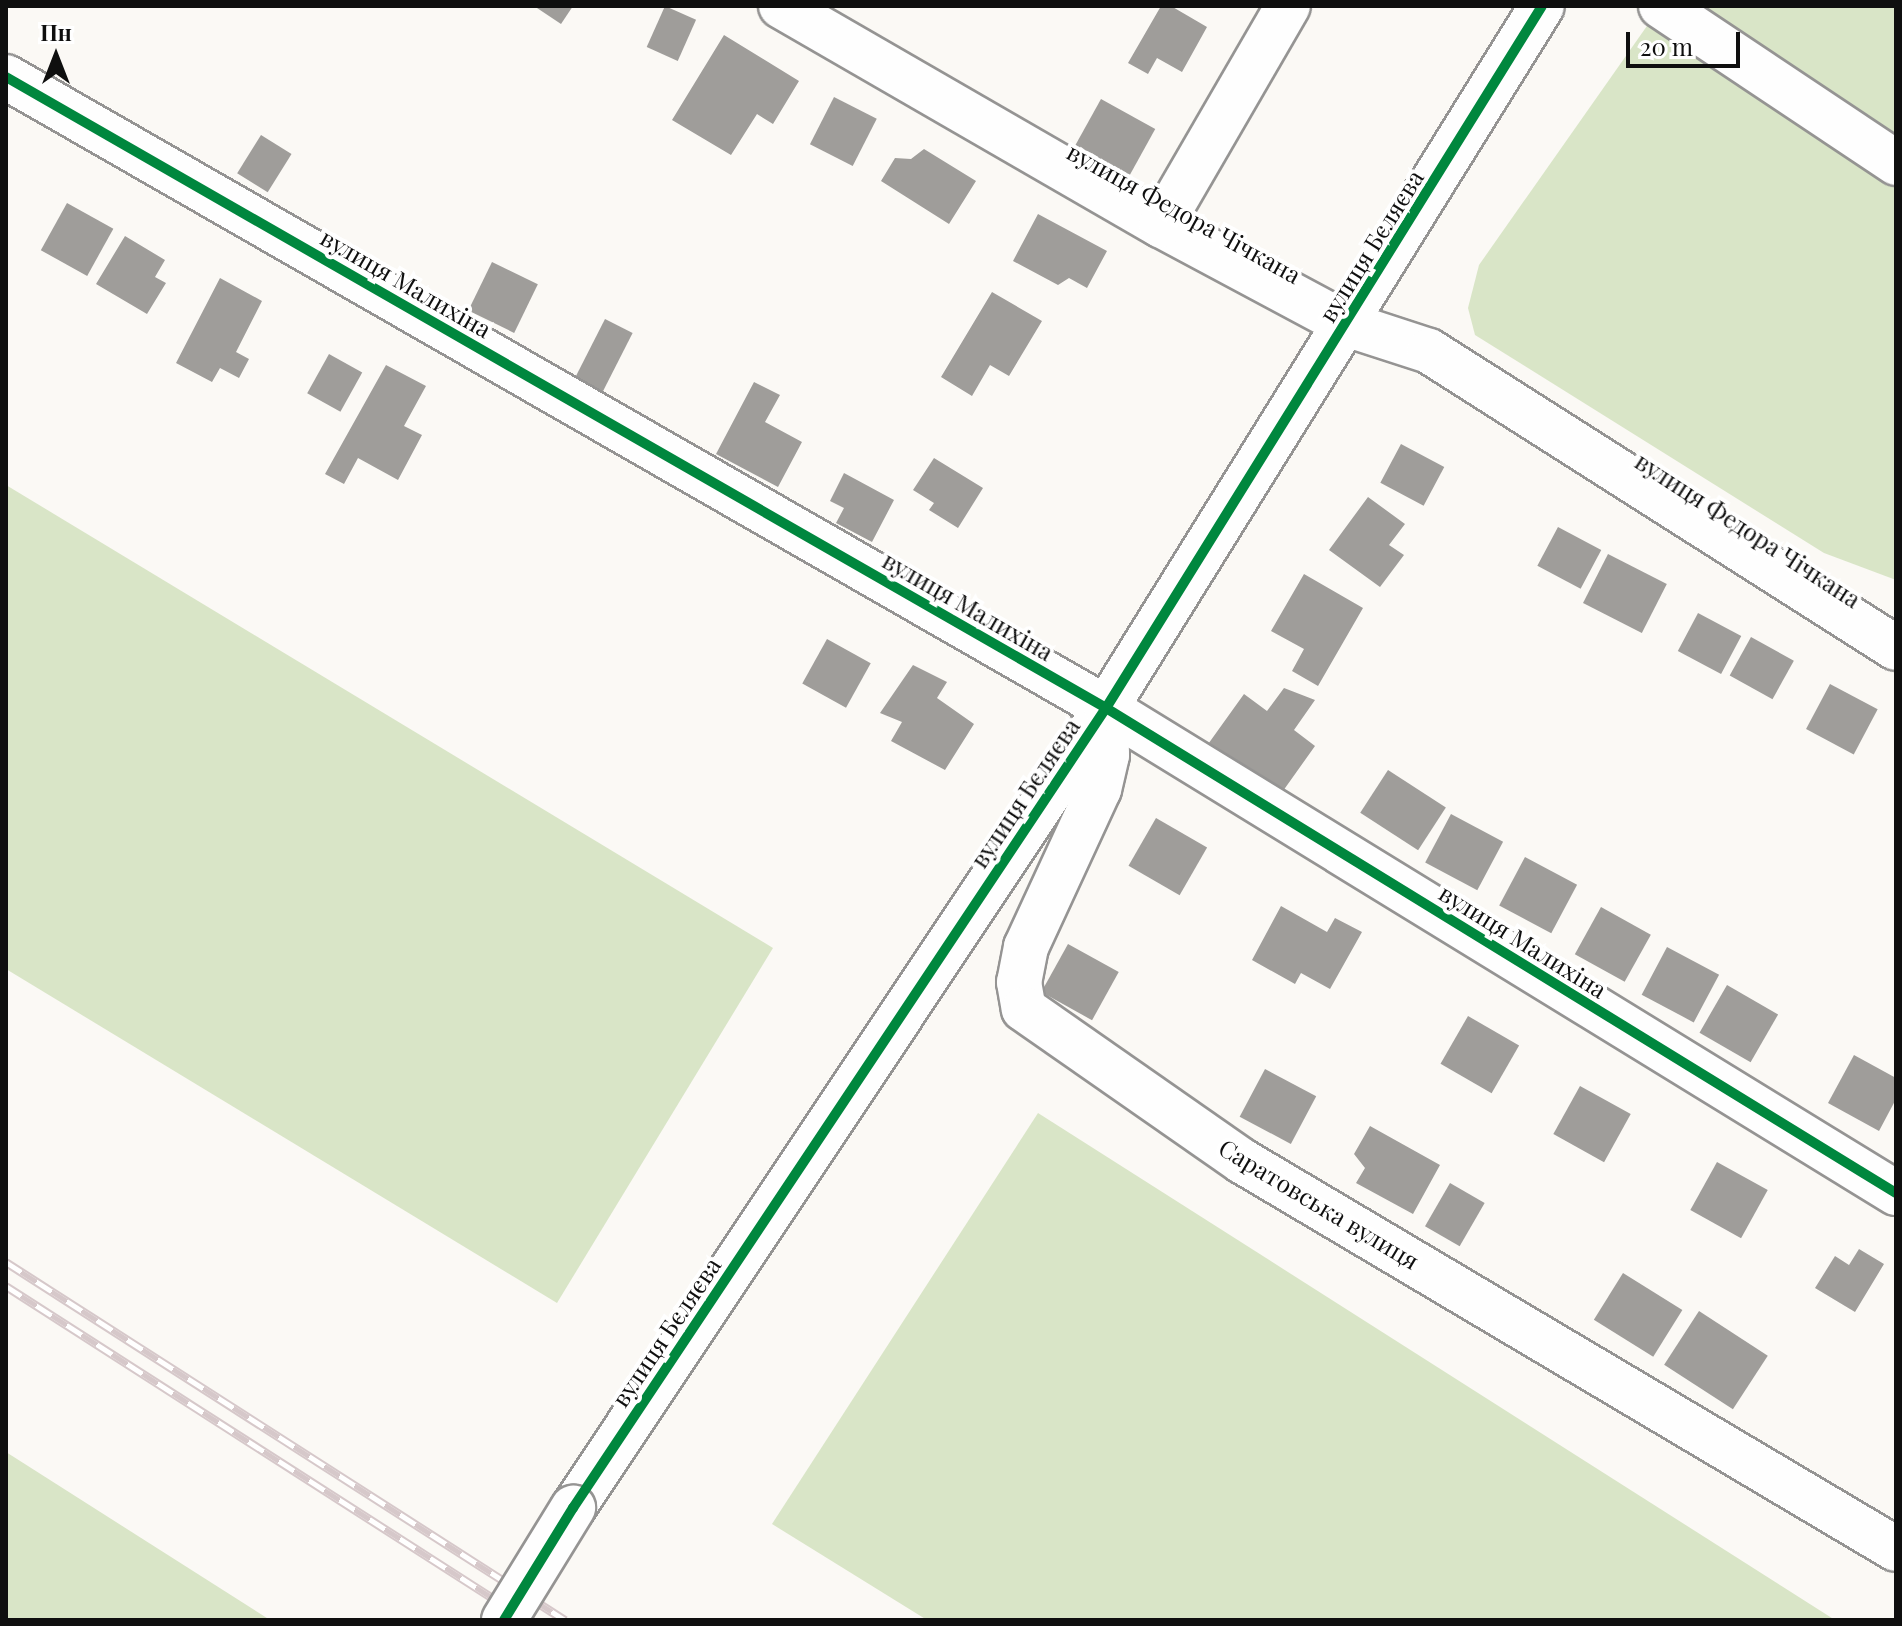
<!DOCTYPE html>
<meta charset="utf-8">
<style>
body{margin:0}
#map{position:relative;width:1902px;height:1626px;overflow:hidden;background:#fbf9f5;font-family:"Playfair Display",serif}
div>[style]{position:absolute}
.forest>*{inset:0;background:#d9e5c7}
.building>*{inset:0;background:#9f9d9a;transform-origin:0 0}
.roads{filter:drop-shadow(2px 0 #959493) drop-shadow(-2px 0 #959493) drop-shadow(0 2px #959493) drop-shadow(0 -2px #959493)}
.minor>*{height:44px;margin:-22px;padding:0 22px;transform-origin:22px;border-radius:22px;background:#fefefe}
.rail>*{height:9px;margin-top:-4.5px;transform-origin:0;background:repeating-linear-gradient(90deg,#fff 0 18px,#d6c8ca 0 36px);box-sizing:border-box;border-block:2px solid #d6c8ca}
.bridges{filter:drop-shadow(2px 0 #959493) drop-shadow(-2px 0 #959493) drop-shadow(0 2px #959493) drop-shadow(0 -2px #959493)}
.minor-bridge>*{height:44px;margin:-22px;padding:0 22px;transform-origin:22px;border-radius:22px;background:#fefefe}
.cycleway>*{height:10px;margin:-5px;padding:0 5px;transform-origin:5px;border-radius:5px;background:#00873e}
span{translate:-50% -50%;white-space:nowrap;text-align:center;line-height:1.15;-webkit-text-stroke:8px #fff;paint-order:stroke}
.street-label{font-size:24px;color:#0f0f0f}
.frame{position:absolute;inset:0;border:8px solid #0f0f0f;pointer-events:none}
.north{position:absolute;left:16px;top:16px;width:80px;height:80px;-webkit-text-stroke:6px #fff;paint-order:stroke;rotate:0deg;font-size:22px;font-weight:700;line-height:32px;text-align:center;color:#0f0f0f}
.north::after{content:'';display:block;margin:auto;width:28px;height:36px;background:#0f0f0f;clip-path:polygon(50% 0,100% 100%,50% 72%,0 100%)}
.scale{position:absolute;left:1626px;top:32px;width:114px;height:36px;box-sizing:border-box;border:4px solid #0f0f0f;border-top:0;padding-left:10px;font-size:24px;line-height:28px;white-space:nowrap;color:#0f0f0f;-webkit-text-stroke:6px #fff;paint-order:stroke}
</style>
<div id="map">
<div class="forest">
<i style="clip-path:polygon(1661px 6px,1896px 6px,1896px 580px,1824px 553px,1475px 335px,1468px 308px,1479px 265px)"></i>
<i style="clip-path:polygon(6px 485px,773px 948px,557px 1303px,6px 969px)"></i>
<i style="clip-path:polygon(1038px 1113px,1835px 1620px,927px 1620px,772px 1524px)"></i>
<i style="clip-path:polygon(6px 1452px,270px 1620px,6px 1620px)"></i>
</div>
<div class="building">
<i style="clip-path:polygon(534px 6px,573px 6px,561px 24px)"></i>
<i style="left:665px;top:6px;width:34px;height:45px;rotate:24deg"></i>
<i style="clip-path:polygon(1161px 6px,1171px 6px,1207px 27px,1182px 72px,1157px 58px,1148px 74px,1128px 63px)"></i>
<i style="clip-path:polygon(724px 35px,799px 81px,773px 124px,757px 114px,731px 155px,672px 120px)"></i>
<i style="left:834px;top:97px;width:48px;height:53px;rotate:27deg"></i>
<i style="left:1101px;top:99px;width:62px;height:55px;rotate:29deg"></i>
<i style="left:261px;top:135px;width:36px;height:45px;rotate:32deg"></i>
<i style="clip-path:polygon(924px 149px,976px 181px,949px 224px,881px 181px,895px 158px,911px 159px)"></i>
<i style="left:67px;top:203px;width:53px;height:54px;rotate:29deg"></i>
<i style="clip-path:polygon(1038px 214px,1107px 251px,1087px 288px,1069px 278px,1058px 285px,1013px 261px)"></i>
<i style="clip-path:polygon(125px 236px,165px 260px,155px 277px,166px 283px,147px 314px,96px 284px)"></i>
<i style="left:492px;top:262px;width:51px;height:54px;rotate:26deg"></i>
<i style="clip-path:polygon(220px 278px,262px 301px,236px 352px,249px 359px,239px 378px,220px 368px,212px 382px,176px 363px)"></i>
<i style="clip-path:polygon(992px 292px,1042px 321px,1009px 376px,990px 365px,972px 396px,941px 377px)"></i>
<i style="left:605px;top:319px;width:31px;height:67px;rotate:27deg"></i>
<i style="left:329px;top:354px;width:38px;height:45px;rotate:29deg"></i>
<i style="clip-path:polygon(386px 365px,426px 386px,404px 426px,422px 435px,398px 480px,358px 458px,344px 484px,325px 474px)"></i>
<i style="clip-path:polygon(754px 382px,780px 395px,765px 422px,802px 442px,778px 487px,716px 454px)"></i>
<i style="left:1401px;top:444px;width:49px;height:44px;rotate:28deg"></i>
<i style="clip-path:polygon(934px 458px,983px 488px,958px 528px,929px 510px,934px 503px,913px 490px)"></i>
<i style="clip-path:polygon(844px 473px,894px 500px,872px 542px,836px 523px,844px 508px,830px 501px)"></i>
<i style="clip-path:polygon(1368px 497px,1405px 524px,1389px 545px,1404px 555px,1380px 587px,1329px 550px)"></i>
<i style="left:1558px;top:527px;width:49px;height:44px;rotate:28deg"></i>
<i style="left:1608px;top:554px;width:66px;height:55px;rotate:27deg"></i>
<i style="clip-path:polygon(1304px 574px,1363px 608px,1318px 686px,1292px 671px,1304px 649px,1271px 631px)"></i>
<i style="left:1698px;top:613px;width:49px;height:43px;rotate:28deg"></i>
<i style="left:1751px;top:637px;width:49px;height:44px;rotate:29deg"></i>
<i style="left:827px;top:639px;width:50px;height:51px;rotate:29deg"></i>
<i style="clip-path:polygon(913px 665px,947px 682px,937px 698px,974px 724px,945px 770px,891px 741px,902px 722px,880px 713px)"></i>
<i style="left:1830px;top:684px;width:54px;height:51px;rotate:28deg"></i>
<i style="clip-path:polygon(1284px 688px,1315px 700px,1294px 730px,1315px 746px,1278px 798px,1206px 747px,1244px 694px,1267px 711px)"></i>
<i style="left:1388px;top:770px;width:69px;height:51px;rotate:33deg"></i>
<i style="left:1451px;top:814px;width:59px;height:55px;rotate:28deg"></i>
<i style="left:1156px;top:818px;width:59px;height:55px;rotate:30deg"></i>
<i style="left:1525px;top:857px;width:59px;height:55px;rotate:28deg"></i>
<i style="clip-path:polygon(1281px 906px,1327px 932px,1335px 918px,1362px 932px,1330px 989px,1301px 973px,1295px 984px,1252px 960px)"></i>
<i style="left:1601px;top:907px;width:57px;height:54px;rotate:29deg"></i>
<i style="left:1068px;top:944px;width:58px;height:55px;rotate:29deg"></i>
<i style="left:1667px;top:947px;width:59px;height:54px;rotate:28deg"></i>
<i style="left:1727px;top:985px;width:59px;height:55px;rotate:30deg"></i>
<i style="left:1468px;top:1016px;width:59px;height:55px;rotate:30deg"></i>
<i style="clip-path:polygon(1854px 1055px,1896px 1078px,1896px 1099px,1879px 1131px,1828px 1103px)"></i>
<i style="left:1265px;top:1069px;width:58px;height:54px;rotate:28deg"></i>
<i style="left:1580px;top:1086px;width:58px;height:55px;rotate:29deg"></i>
<i style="clip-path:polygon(1370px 1126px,1440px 1165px,1413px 1214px,1356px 1183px,1365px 1168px,1354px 1154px)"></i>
<i style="left:1717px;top:1162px;width:58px;height:55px;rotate:29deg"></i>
<i style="left:1450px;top:1183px;width:40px;height:50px;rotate:30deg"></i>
<i style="clip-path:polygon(1859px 1249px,1884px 1264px,1855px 1312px,1815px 1288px,1835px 1256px,1849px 1265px)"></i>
<i style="left:1623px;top:1273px;width:70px;height:55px;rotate:32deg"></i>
<i style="left:1699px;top:1311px;width:82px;height:64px;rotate:33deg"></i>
</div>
<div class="roads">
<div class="minor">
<i style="left:781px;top:6px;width:439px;rotate:30deg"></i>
<i style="left:1161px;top:225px;width:210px;rotate:28.2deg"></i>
<i style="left:1346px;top:324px;width:87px;rotate:18deg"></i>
<i style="left:1429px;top:351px;width:553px;rotate:32.46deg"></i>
<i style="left:1661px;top:6px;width:283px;rotate:33.7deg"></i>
<i style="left:6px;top:77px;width:1268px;rotate:29.84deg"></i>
<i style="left:1106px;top:708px;width:927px;rotate:31.55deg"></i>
<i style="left:1161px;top:225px;width:253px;rotate:-59.9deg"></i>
<i style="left:1106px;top:708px;width:47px;rotate:88.8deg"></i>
<i style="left:1107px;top:755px;width:35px;rotate:103deg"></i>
<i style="left:1099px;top:789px;width:174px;rotate:114.8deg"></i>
<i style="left:1026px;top:947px;width:36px;rotate:101deg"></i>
<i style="left:1019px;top:982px;width:27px;rotate:80deg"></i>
<i style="left:1024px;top:1009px;width:266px;rotate:34.9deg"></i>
<i style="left:1242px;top:1161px;width:760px;rotate:30.68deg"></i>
<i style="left:573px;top:1508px;width:961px;rotate:-56.33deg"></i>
<i style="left:1106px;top:708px;width:826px;rotate:-58.16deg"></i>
</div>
</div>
<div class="rail">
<i style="left:6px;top:1262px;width:664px;rotate:32.64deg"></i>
<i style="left:6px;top:1286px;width:619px;rotate:32.66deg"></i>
</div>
<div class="bridges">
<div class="minor-bridge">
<i style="left:504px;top:1620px;width:132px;rotate:-58.4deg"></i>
</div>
</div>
<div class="cycleway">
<i style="left:6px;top:77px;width:1268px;rotate:29.84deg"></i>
<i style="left:1106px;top:708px;width:927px;rotate:31.55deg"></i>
<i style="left:504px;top:1620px;width:132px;rotate:-58.4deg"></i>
<i style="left:573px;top:1508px;width:961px;rotate:-56.33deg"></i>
<i style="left:1106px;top:708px;width:826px;rotate:-58.16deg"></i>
</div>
<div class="street-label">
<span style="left:1184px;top:213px;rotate:29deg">вулиця Федора Чічкана</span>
<span style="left:1371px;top:246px;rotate:-58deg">вулиця Бєляєва</span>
<span style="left:406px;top:283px;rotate:30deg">вулиця Малихіна</span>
<span style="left:1748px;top:530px;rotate:33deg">вулиця Федора Чічкана</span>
<span style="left:968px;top:606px;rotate:30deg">вулиця Малихіна</span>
<span style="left:1025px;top:793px;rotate:-56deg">вулиця Бєляєва</span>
<span style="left:1523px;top:941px;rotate:32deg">вулиця Малихіна</span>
<span style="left:1319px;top:1204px;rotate:31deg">Саратовська вулиця</span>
<span style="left:666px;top:1332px;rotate:-56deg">вулиця Бєляєва</span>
</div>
<div class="frame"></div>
<div class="north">Пн</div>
<div class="scale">20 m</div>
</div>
